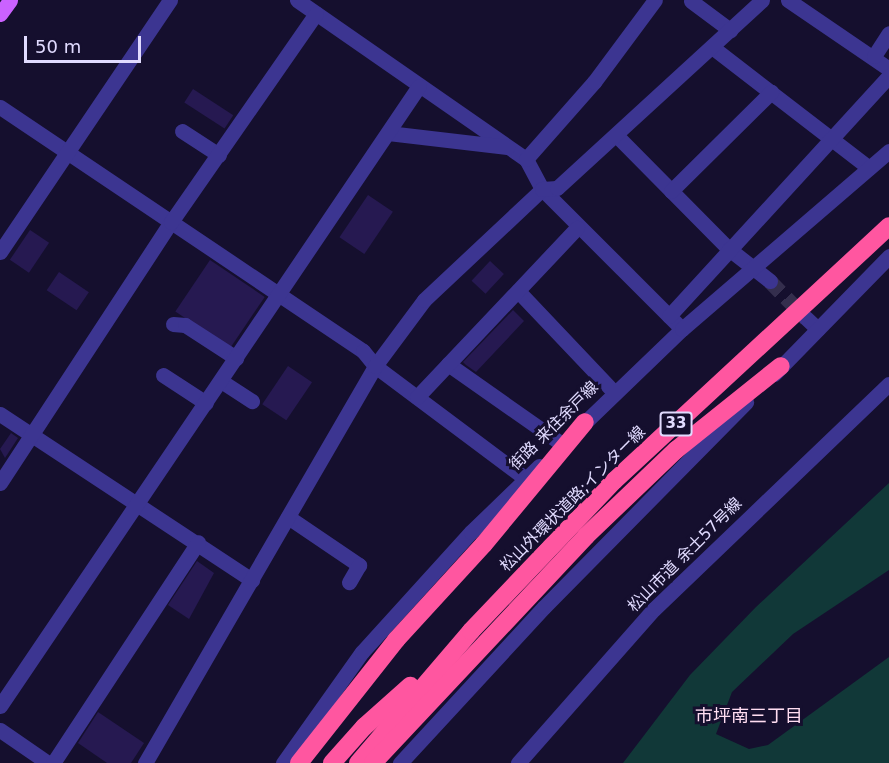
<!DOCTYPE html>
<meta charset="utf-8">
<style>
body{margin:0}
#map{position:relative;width:889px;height:763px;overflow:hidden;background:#150f2e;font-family:"DejaVu Sans","Noto Sans JP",sans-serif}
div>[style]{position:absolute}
.green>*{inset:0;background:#113838}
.building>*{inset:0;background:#261951;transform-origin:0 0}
.minor-tunnel>*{height:15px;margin-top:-7.5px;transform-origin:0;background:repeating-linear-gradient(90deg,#342e4d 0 15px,transparent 0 23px)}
.minor>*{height:15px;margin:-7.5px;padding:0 7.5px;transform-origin:7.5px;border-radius:7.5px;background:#3c3591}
.major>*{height:15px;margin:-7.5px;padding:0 7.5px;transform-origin:7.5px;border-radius:7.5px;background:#cb62ff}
.highway>*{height:18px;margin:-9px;padding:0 9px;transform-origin:9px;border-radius:9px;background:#ff56a0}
span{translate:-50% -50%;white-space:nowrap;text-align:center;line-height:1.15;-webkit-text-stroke:6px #150f2e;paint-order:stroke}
.shield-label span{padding:2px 4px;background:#150f2e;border:2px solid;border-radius:4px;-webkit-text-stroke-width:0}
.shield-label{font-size:15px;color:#e1dbff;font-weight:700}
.street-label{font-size:16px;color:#e1dbff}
.neighbourhood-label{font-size:18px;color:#ffddf1}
.scale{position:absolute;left:24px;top:36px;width:117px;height:27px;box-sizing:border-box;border:3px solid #e1dbff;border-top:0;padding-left:8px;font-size:18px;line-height:21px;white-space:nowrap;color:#e1dbff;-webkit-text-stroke:4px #150f2e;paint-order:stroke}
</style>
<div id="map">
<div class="green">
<i style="clip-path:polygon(889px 483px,889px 570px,793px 634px,732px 692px,716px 734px,749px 749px,768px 745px,889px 657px,889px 763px,623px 763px,690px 675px,756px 607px)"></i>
</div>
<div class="building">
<i style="left:193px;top:89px;width:48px;height:16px;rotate:33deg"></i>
<i style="left:368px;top:195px;width:30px;height:51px;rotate:34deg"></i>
<i style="left:30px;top:230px;width:23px;height:36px;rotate:34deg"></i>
<i style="left:210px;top:260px;width:66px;height:62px;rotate:34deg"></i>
<i style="left:490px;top:261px;width:19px;height:27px;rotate:43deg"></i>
<i style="left:59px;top:272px;width:36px;height:22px;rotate:34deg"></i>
<i style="clip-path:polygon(513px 310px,524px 321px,476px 372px,466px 365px,463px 362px)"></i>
<i style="left:288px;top:366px;width:29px;height:46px;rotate:34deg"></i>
<i style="clip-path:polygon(11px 433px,18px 438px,5px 458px,0 449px)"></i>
<i style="clip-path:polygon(197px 561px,214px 573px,189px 619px,168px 605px)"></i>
<i style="clip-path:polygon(98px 712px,144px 743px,131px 763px,107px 763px,78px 743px)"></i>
</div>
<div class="minor-tunnel">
<i style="left:770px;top:281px;width:52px;rotate:45.8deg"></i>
</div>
<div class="minor">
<i style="left:297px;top:0;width:279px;rotate:34.8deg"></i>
<i style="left:526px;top:159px;width:34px;rotate:62deg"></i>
<i style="left:542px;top:189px;width:198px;rotate:45deg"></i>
<i style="left:788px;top:0;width:122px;rotate:34.3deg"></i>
<i style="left:691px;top:1px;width:49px;rotate:36.6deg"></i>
<i style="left:712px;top:47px;width:198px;rotate:37.6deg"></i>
<i style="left:874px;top:56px;width:27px;rotate:-57deg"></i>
<i style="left:0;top:107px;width:437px;rotate:33.9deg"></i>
<i style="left:363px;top:351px;width:19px;rotate:51deg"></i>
<i style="left:375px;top:366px;width:189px;rotate:36.8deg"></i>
<i style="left:182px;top:131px;width:44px;rotate:33deg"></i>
<i style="left:388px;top:133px;width:120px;rotate:6.7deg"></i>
<i style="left:616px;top:135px;width:161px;rotate:45.3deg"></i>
<i style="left:729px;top:249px;width:52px;rotate:38deg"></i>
<i style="left:526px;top:159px;width:103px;rotate:-48.6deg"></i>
<i style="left:594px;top:82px;width:102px;rotate:-53.4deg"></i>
<i style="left:671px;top:191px;width:141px;rotate:-44.7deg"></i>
<i style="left:0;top:252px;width:304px;rotate:-56deg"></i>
<i style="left:518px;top:291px;width:139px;rotate:46.5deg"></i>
<i style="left:669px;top:316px;width:326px;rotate:-47.5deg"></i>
<i style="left:806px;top:318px;width:16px;rotate:43deg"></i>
<i style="left:173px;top:324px;width:12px;rotate:5deg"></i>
<i style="left:185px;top:325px;width:61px;rotate:32.9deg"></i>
<i style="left:448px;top:364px;width:139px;rotate:35.1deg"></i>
<i style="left:774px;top:374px;width:165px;rotate:-45.7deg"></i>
<i style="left:163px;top:375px;width:51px;rotate:33.1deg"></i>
<i style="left:221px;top:381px;width:37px;rotate:33deg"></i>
<i style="left:417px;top:397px;width:233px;rotate:-46.6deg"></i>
<i style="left:0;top:414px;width:302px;rotate:33.4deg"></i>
<i style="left:578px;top:429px;width:144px;rotate:-43.9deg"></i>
<i style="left:682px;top:329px;width:273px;rotate:-40.7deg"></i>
<i style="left:0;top:483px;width:312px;rotate:-56.8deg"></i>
<i style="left:171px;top:222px;width:254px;rotate:-55.2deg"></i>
<i style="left:288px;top:517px;width:86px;rotate:34.1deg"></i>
<i style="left:359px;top:565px;width:20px;rotate:120deg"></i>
<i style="left:0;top:706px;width:748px;rotate:-55.95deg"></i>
<i style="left:0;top:730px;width:58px;rotate:34.5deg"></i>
<i style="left:53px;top:763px;width:264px;rotate:-56.7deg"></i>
<i style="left:145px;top:763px;width:459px;rotate:-59.9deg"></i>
<i style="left:375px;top:366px;width:82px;rotate:-53.4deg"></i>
<i style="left:424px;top:300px;width:162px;rotate:-43.2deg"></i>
<i style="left:542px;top:189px;width:15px;rotate:-4deg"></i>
<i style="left:557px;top:188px;width:278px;rotate:-42.5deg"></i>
<i style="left:283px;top:763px;width:136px;rotate:-54.6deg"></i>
<i style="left:362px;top:652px;width:162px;rotate:-47.8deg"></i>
<i style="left:471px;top:532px;width:95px;rotate:-44.1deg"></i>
<i style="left:400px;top:763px;width:212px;rotate:-47.3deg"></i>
<i style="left:544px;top:607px;width:288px;rotate:-45.4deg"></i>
<i style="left:518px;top:763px;width:205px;rotate:-48.6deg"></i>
<i style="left:654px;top:609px;width:325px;rotate:-43.8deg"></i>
</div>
<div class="major">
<i style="left:0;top:14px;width:17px;rotate:-54deg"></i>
</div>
<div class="highway">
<i style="left:299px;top:763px;width:157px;rotate:-51.7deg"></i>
<i style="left:396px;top:640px;width:130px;rotate:-47.5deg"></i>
<i style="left:484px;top:544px;width:158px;rotate:-50.4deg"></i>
<i style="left:332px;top:763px;width:48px;rotate:-48.4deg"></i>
<i style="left:364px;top:727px;width:62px;rotate:-41.7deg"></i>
<i style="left:358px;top:763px;width:174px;rotate:-49.4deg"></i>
<i style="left:471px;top:631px;width:207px;rotate:-46.4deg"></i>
<i style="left:614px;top:481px;width:375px;rotate:-42.8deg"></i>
<i style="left:373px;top:763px;width:311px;rotate:-46.8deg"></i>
<i style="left:586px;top:536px;width:124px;rotate:-43.7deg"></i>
<i style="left:676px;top:450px;width:134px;rotate:-38.7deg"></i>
</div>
<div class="shield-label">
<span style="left:676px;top:424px">33</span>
</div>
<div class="street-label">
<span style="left:554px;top:426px;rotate:-45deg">街路 来住余戸線</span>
<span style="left:573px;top:499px;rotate:-45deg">松山外環状道路;インター線</span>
<span style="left:685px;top:555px;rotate:-45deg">松山市道 余土57号線</span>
</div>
<div class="neighbourhood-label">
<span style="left:749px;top:716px">市坪南三丁目</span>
</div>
<div class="scale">50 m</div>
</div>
